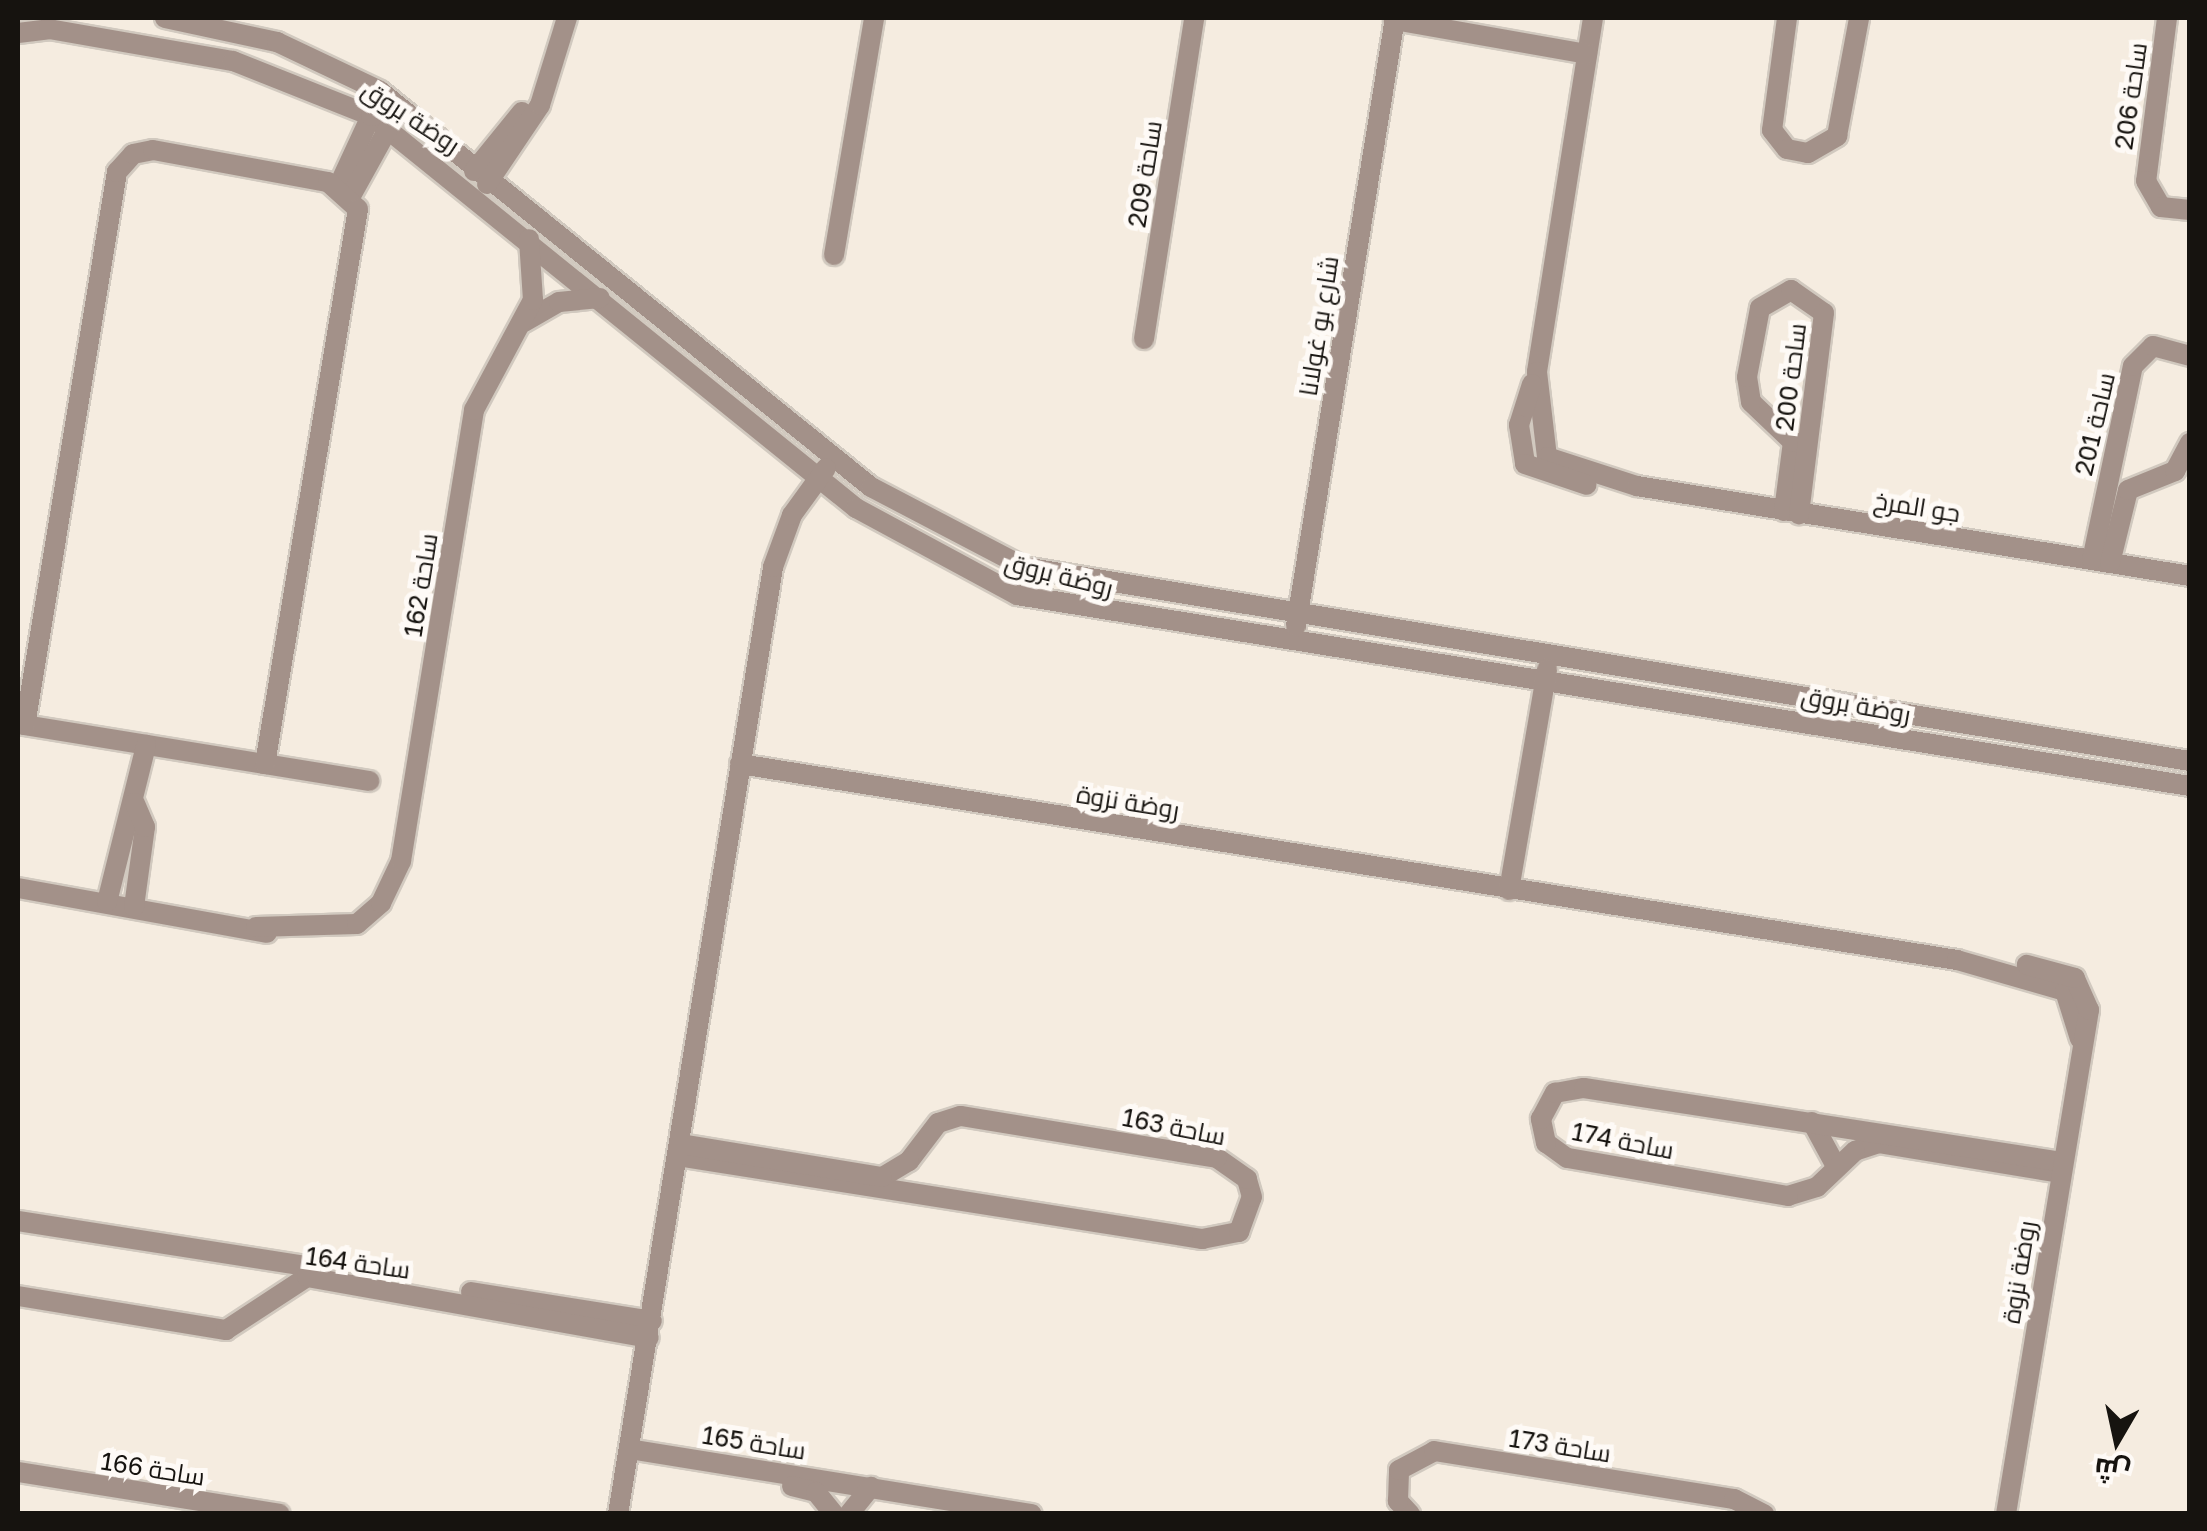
<!DOCTYPE html>
<meta charset="utf-8">
<style>
body{margin:0}
#map{position:relative;width:2207px;height:1531px;overflow:hidden;background:#f5ece0;font-family:"Golos Text",Cairo,sans-serif}
div>[style]{position:absolute}
.roads{filter:drop-shadow(2px 0 #d1c9bf) drop-shadow(-2px 0 #d1c9bf) drop-shadow(0 2px #d1c9bf) drop-shadow(0 -2px #d1c9bf)}
.street>*{height:20px;margin:-10px;padding:0 10px;transform-origin:10px;border-radius:10px;background:#a39189}
span{translate:-50% -50%;white-space:nowrap;text-align:center;line-height:1.15;-webkit-text-stroke:10px #fefaf6;paint-order:stroke}
.street-label{font-size:25px;color:#16130f}
.frame{position:absolute;inset:0;border:20px solid #16130f;pointer-events:none}
.north{position:absolute;left:2067px;top:1391px;width:100px;height:100px;-webkit-text-stroke:8px #fefaf6;paint-order:stroke;rotate:189deg;font-size:28px;font-weight:700;line-height:40px;text-align:center;color:#16130f}
.north::after{content:'';display:block;margin:auto;width:35px;height:45px;background:#16130f;clip-path:polygon(50% 0,100% 100%,50% 72%,0 100%)}
</style>
<div id="map">
<div class="roads">
<div class="street">
<i style="left:165px;top:18px;width:115px;rotate:12.1deg"></i>
<i style="left:277px;top:42px;width:114px;rotate:25.4deg"></i>
<i style="left:380px;top:91px;width:631px;rotate:38.89deg"></i>
<i style="left:871px;top:487px;width:173px;rotate:27.6deg"></i>
<i style="left:1024px;top:567px;width:1182px;rotate:9.45deg"></i>
<i style="left:1593px;top:18px;width:358px;rotate:99deg"></i>
<i style="left:1537px;top:372px;width:86px;rotate:83.3deg"></i>
<i style="left:1547px;top:457px;width:95px;rotate:17.9deg"></i>
<i style="left:1637px;top:486px;width:560px;rotate:9.24deg"></i>
<i style="left:1787px;top:18px;width:113px;rotate:97.6deg"></i>
<i style="left:1772px;top:130px;width:24px;rotate:52deg"></i>
<i style="left:1787px;top:149px;width:21px;rotate:11deg"></i>
<i style="left:1808px;top:153px;width:34px;rotate:-30deg"></i>
<i style="left:1837px;top:136px;width:120px;rotate:-79.4deg"></i>
<i style="left:2167px;top:18px;width:164px;rotate:97.3deg"></i>
<i style="left:2146px;top:181px;width:30px;rotate:60deg"></i>
<i style="left:2161px;top:207px;width:29px;rotate:6deg"></i>
<i style="left:1394px;top:20px;width:196px;rotate:10deg"></i>
<i style="left:18px;top:33px;width:31px;rotate:-7deg"></i>
<i style="left:49px;top:29px;width:187px;rotate:9.9deg"></i>
<i style="left:233px;top:61px;width:149px;rotate:21.7deg"></i>
<i style="left:371px;top:116px;width:624px;rotate:38.95deg"></i>
<i style="left:856px;top:508px;width:183px;rotate:28.4deg"></i>
<i style="left:1017px;top:595px;width:1188px;rotate:9.25deg"></i>
<i style="left:474px;top:171px;width:76px;rotate:-50.9deg"></i>
<i style="left:487px;top:184px;width:95px;rotate:-56.1deg"></i>
<i style="left:540px;top:105px;width:91px;rotate:-72.8deg"></i>
<i style="left:339px;top:185px;width:76px;rotate:-65.1deg"></i>
<i style="left:371px;top:116px;width:12px;rotate:-14deg"></i>
<i style="left:352px;top:194px;width:77px;rotate:-61.1deg"></i>
<i style="left:834px;top:255px;width:240px;rotate:-80.4deg"></i>
<i style="left:524px;top:322px;width:40px;rotate:-29.7deg"></i>
<i style="left:559px;top:302px;width:41px;rotate:-5.6deg"></i>
<i style="left:1144px;top:339px;width:325px;rotate:-81.1deg"></i>
<i style="left:1532px;top:384px;width:43px;rotate:107.6deg"></i>
<i style="left:1519px;top:425px;width:39px;rotate:81deg"></i>
<i style="left:1525px;top:464px;width:65px;rotate:18.7deg"></i>
<i style="left:1784px;top:511px;width:70px;rotate:-82.6deg"></i>
<i style="left:1793px;top:442px;width:58px;rotate:-136.4deg"></i>
<i style="left:1751px;top:402px;width:25px;rotate:-99deg"></i>
<i style="left:1747px;top:377px;width:70px;rotate:-79.3deg"></i>
<i style="left:1760px;top:308px;width:36px;rotate:-30deg"></i>
<i style="left:1791px;top:290px;width:40px;rotate:34.9deg"></i>
<i style="left:1824px;top:313px;width:203px;rotate:97.1deg"></i>
<i style="left:2092px;top:560px;width:198px;rotate:-78.1deg"></i>
<i style="left:2133px;top:366px;width:28px;rotate:-45deg"></i>
<i style="left:2153px;top:346px;width:38px;rotate:15deg"></i>
<i style="left:2110px;top:563px;width:75px;rotate:-76.1deg"></i>
<i style="left:2128px;top:490px;width:51px;rotate:-22deg"></i>
<i style="left:2175px;top:471px;width:32px;rotate:-62deg"></i>
<i style="left:1296px;top:626px;width:616px;rotate:-80.75deg"></i>
<i style="left:18px;top:724px;width:356px;rotate:9.2deg"></i>
<i style="left:25px;top:725px;width:561px;rotate:-80.55deg"></i>
<i style="left:117px;top:172px;width:24px;rotate:-48deg"></i>
<i style="left:133px;top:154px;width:20px;rotate:-11deg"></i>
<i style="left:153px;top:150px;width:178px;rotate:10.4deg"></i>
<i style="left:328px;top:182px;width:40px;rotate:42deg"></i>
<i style="left:358px;top:209px;width:563px;rotate:99.51deg"></i>
<i style="left:740px;top:764px;width:1233px;rotate:9.15deg"></i>
<i style="left:1957px;top:960px;width:112px;rotate:16deg"></i>
<i style="left:2065px;top:991px;width:50px;rotate:72.6deg"></i>
<i style="left:18px;top:888px;width:253px;rotate:10.2deg"></i>
<i style="left:1509px;top:890px;width:224px;rotate:-80.2deg"></i>
<i style="left:107px;top:902px;width:162px;rotate:-76deg"></i>
<i style="left:134px;top:907px;width:81px;rotate:-82.2deg"></i>
<i style="left:145px;top:827px;width:26px;rotate:-113deg"></i>
<i style="left:256px;top:927px;width:101px;rotate:-1.7deg"></i>
<i style="left:357px;top:924px;width:32px;rotate:-41deg"></i>
<i style="left:381px;top:903px;width:47px;rotate:-64.5deg"></i>
<i style="left:401px;top:861px;width:457px;rotate:-80.8deg"></i>
<i style="left:474px;top:410px;width:125px;rotate:-61.8deg"></i>
<i style="left:533px;top:300px;width:61px;rotate:-93.8deg"></i>
<i style="left:1812px;top:1122px;width:52px;rotate:61.5deg"></i>
<i style="left:678px;top:1156px;width:531px;rotate:9deg"></i>
<i style="left:1202px;top:1239px;width:38px;rotate:-11deg"></i>
<i style="left:1239px;top:1232px;width:37px;rotate:-70deg"></i>
<i style="left:1252px;top:1197px;width:19px;rotate:-106deg"></i>
<i style="left:1247px;top:1179px;width:37px;rotate:-145deg"></i>
<i style="left:1217px;top:1158px;width:260px;rotate:-170.7deg"></i>
<i style="left:960px;top:1116px;width:23px;rotate:162deg"></i>
<i style="left:938px;top:1123px;width:48px;rotate:127.3deg"></i>
<i style="left:909px;top:1161px;width:31px;rotate:149deg"></i>
<i style="left:882px;top:1177px;width:205px;rotate:-170.7deg"></i>
<i style="left:2060px;top:1173px;width:183px;rotate:-170.6deg"></i>
<i style="left:1879px;top:1143px;width:25px;rotate:162deg"></i>
<i style="left:1855px;top:1151px;width:52px;rotate:136.5deg"></i>
<i style="left:1817px;top:1187px;width:30px;rotate:163deg"></i>
<i style="left:1788px;top:1196px;width:224px;rotate:-170.2deg"></i>
<i style="left:1567px;top:1158px;width:26px;rotate:-144deg"></i>
<i style="left:1546px;top:1143px;width:25px;rotate:-102deg"></i>
<i style="left:1541px;top:1119px;width:30px;rotate:-62deg"></i>
<i style="left:1555px;top:1093px;width:29px;rotate:-10deg"></i>
<i style="left:1584px;top:1088px;width:483px;rotate:8.8deg"></i>
<i style="left:18px;top:1221px;width:305px;rotate:8.9deg"></i>
<i style="left:471px;top:1292px;width:183px;rotate:9.1deg"></i>
<i style="left:18px;top:1296px;width:211px;rotate:9.3deg"></i>
<i style="left:226px;top:1330px;width:97px;rotate:-33.2deg"></i>
<i style="left:307px;top:1277px;width:347px;rotate:10.1deg"></i>
<i style="left:629px;top:1449px;width:408px;rotate:9.2deg"></i>
<i style="left:18px;top:1472px;width:265px;rotate:9.1deg"></i>
<i style="left:792px;top:1486px;width:25px;rotate:14deg"></i>
<i style="left:816px;top:1492px;width:28px;rotate:51deg"></i>
<i style="left:618px;top:1514px;width:960px;rotate:-80.7deg"></i>
<i style="left:773px;top:567px;width:55px;rotate:-69.9deg"></i>
<i style="left:792px;top:515px;width:58px;rotate:-54.1deg"></i>
<i style="left:849px;top:1514px;width:35px;rotate:-51deg"></i>
<i style="left:1410px;top:1514px;width:18px;rotate:-133deg"></i>
<i style="left:1398px;top:1501px;width:31px;rotate:-88deg"></i>
<i style="left:1399px;top:1470px;width:40px;rotate:-28deg"></i>
<i style="left:1434px;top:1451px;width:304px;rotate:9.1deg"></i>
<i style="left:1734px;top:1499px;width:34px;rotate:27deg"></i>
<i style="left:2006px;top:1514px;width:511px;rotate:-80.65deg"></i>
<i style="left:2089px;top:1010px;width:35px;rotate:-114deg"></i>
<i style="left:2075px;top:978px;width:50px;rotate:-164.8deg"></i>
</div>
</div>
<div class="street-label">
<span style="left:2131px;top:96px;rotate:-82deg">ساحة 206</span>
<span style="left:411px;top:117px;rotate:33deg">روضة بروق</span>
<span style="left:1145px;top:174px;rotate:-81deg">ساحة 209</span>
<span style="left:1319px;top:326px;rotate:-81deg">شارع بو غولانا</span>
<span style="left:1791px;top:377px;rotate:-83deg">ساحة 200</span>
<span style="left:2095px;top:424px;rotate:-77deg">ساحة 201</span>
<span style="left:1917px;top:507px;rotate:9deg">جو المرخ</span>
<span style="left:1059px;top:575px;rotate:14deg">روضة بروق</span>
<span style="left:421px;top:585px;rotate:-81deg">ساحة 162</span>
<span style="left:1856px;top:705px;rotate:10deg">روضة بروق</span>
<span style="left:1128px;top:802px;rotate:9deg">روضة نزوة</span>
<span style="left:1174px;top:1127px;rotate:11deg">ساحة 163</span>
<span style="left:1623px;top:1141px;rotate:11deg">ساحة 174</span>
<span style="left:358px;top:1263px;rotate:8deg">ساحة 164</span>
<span style="left:2019px;top:1272px;rotate:-81deg">روضة نزوة</span>
<span style="left:754px;top:1443px;rotate:9deg">ساحة 165</span>
<span style="left:1560px;top:1446px;rotate:9deg">ساحة 173</span>
<span style="left:153px;top:1469px;rotate:9deg">ساحة 166</span>
</div>
<div class="frame"></div>
<div class="north">ش</div>
</div>
